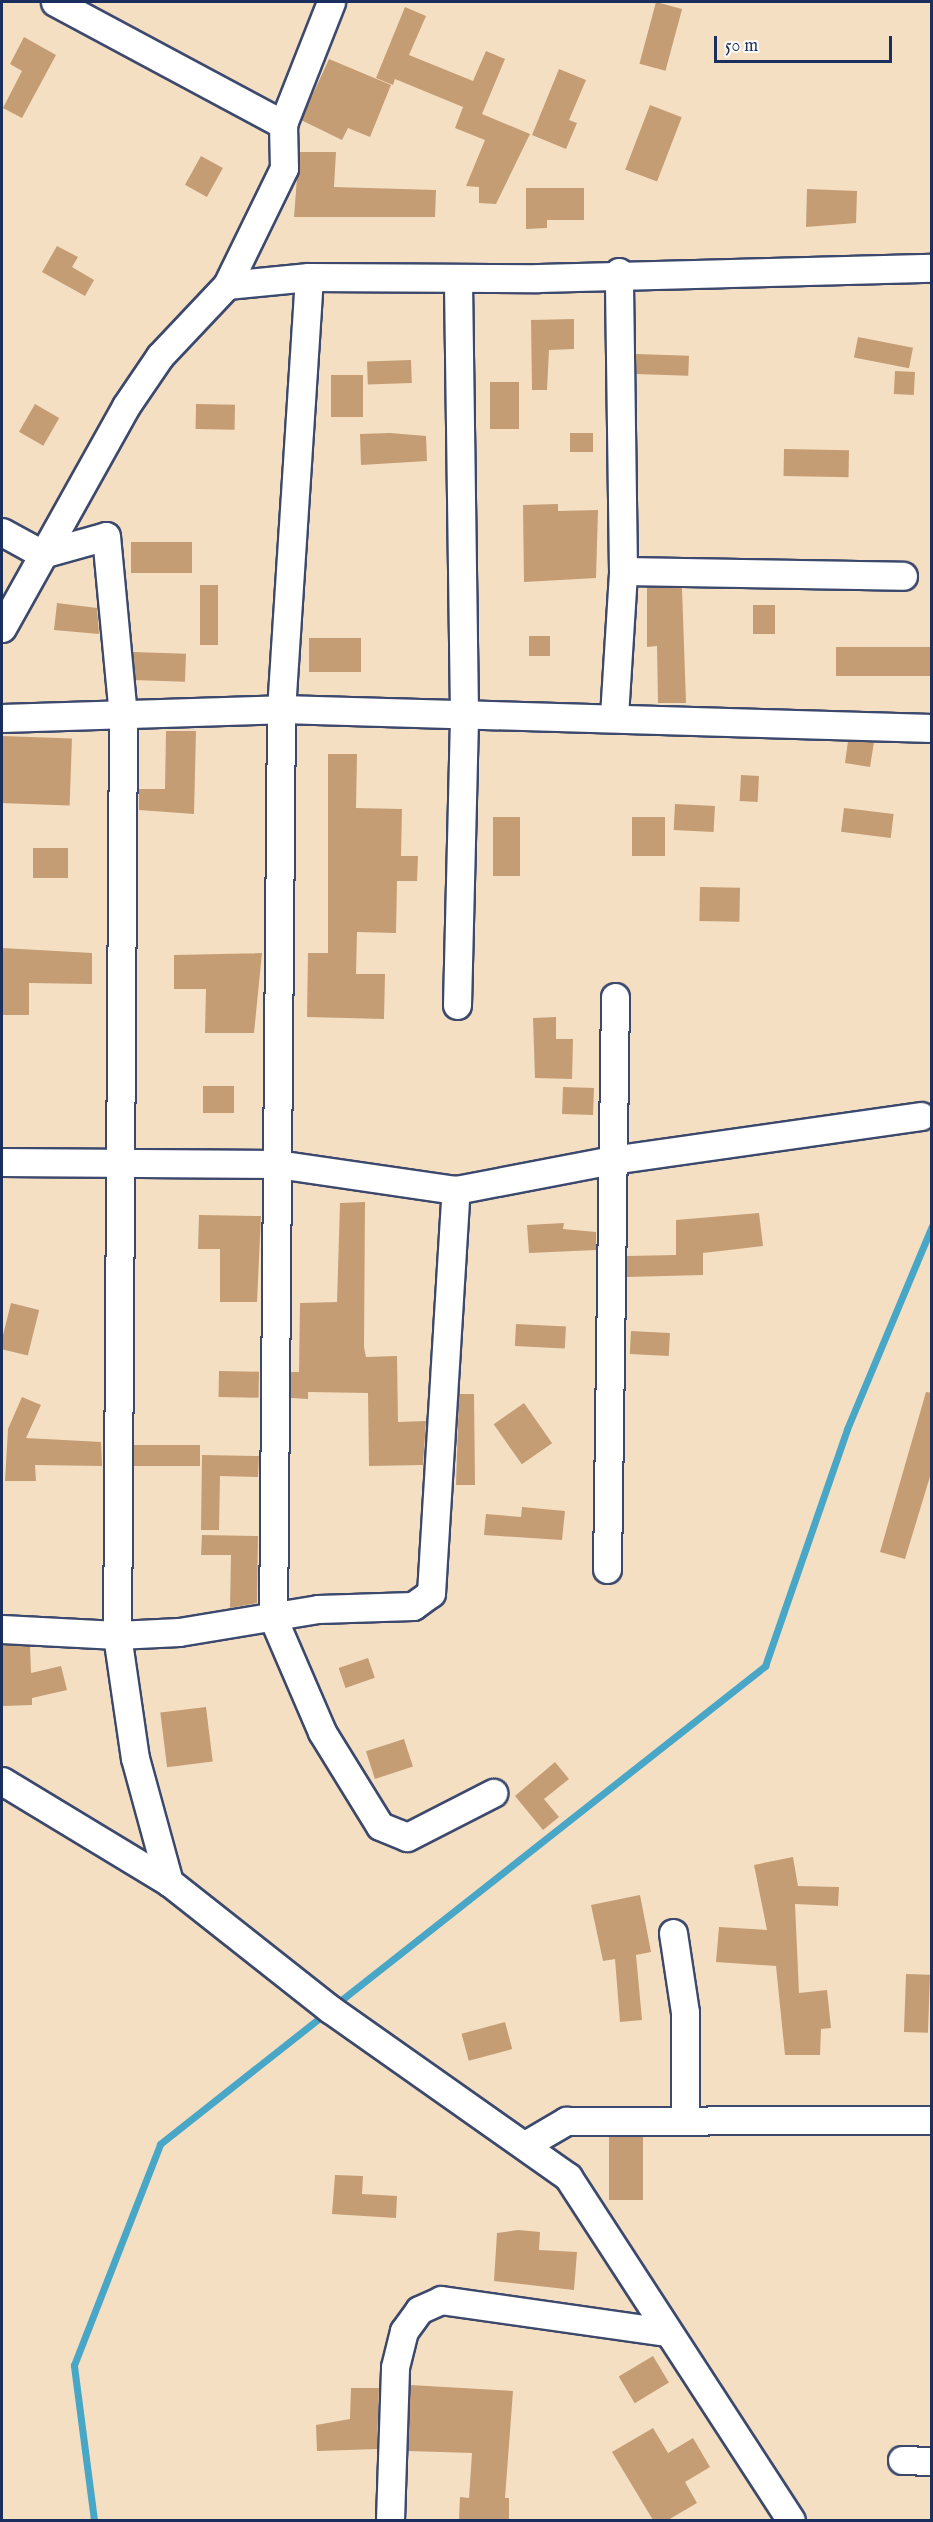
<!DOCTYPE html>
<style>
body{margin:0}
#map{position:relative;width:933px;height:2522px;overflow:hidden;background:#f5dfc3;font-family:"IM FELL English",serif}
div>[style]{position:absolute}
.stream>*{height:7px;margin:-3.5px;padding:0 3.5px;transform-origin:3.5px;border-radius:3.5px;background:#48a6c7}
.building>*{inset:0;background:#c49d74;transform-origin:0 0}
.roads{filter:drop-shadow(2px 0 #3c496d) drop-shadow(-2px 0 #3c496d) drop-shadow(0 2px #3c496d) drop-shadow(0 -2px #3c496d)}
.minor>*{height:27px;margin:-13.5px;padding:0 13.5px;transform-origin:13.5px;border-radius:13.5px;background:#fff}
span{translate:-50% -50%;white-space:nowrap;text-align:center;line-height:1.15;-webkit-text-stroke:6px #fdfcf7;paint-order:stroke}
.frame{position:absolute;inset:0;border:3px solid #1b2f5e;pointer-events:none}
.scale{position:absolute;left:714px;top:36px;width:178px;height:27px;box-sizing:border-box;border:3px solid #1b2f5e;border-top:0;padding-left:8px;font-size:18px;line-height:21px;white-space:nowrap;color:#1b2f5e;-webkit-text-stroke:4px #fdfcf7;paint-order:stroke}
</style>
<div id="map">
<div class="stream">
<i style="left:335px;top:2005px;width:548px;rotate:-38.25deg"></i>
<i style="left:765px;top:1666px;width:251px;rotate:-70.9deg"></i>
<i style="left:847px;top:1429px;width:220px;rotate:-67.3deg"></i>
<i style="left:94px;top:2520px;width:156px;rotate:-97.4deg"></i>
<i style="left:74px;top:2365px;width:237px;rotate:-68.7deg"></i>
<i style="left:160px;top:2144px;width:213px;rotate:-38.3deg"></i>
</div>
<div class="building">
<i style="left:656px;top:2px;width:27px;height:64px;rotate:15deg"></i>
<i style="clip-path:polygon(405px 7px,426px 16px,409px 55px,473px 81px,486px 51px,505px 59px,482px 114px,530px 134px,496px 204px,479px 203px,479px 187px,466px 186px,485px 140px,455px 128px,463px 107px,395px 79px,393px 85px,376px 78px)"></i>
<i style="clip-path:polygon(24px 37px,56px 55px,22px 118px,3px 108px,22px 71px,10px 64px)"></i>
<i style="clip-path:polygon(329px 59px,391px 85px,370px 137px,348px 128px,342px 140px,301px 120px)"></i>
<i style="clip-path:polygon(559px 69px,586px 80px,569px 120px,577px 123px,566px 149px,532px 135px)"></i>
<i style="left:650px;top:105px;width:34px;height:69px;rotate:21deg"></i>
<i style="clip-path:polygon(299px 152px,336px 152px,334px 187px,436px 190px,435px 217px,294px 217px)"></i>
<i style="left:201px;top:156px;width:25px;height:33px;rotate:29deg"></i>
<i style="clip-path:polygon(526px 188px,584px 188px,584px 220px,547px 220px,547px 228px,526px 229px)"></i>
<i style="clip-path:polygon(807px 189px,857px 191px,856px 223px,806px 227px)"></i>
<i style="clip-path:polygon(57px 246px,78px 257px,72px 267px,94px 280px,85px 296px,42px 272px)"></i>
<i style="clip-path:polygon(574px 319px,574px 349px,549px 350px,547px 390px,532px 390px,531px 320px)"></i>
<i style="left:858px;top:337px;width:56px;height:21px;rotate:11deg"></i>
<i style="left:636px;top:354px;width:53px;height:20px;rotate:2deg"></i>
<i style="left:411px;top:360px;width:23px;height:44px;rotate:88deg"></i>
<i style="left:895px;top:371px;width:20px;height:23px;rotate:3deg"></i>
<i style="left:363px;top:375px;width:42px;height:32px;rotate:90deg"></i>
<i style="left:519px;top:382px;width:47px;height:29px;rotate:90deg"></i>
<i style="left:35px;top:404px;width:28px;height:32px;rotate:30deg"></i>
<i style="left:196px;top:404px;width:39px;height:25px;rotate:1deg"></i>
<i style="clip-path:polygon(390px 433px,426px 436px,427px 461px,361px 465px,360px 434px)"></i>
<i style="left:570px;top:433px;width:23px;height:19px"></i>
<i style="left:784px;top:449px;width:65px;height:27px;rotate:1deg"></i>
<i style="clip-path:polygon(558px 504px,558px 511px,598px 510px,596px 578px,524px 582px,523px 505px)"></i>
<i style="left:192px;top:542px;width:31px;height:61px;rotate:90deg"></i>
<i style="left:200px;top:585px;width:18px;height:60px"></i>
<i style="clip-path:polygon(647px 587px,682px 588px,686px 703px,658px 703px,657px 646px,647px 647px)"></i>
<i style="clip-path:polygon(57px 603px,97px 608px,99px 634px,54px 630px)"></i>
<i style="left:753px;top:605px;width:22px;height:29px"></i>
<i style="left:529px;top:636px;width:21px;height:20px"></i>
<i style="left:361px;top:638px;width:34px;height:52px;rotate:90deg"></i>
<i style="left:932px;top:647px;width:29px;height:96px;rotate:90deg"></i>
<i style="left:133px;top:652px;width:53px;height:28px;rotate:2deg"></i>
<i style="clip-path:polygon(166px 731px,196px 731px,194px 814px,139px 810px,139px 789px,165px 789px)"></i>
<i style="left:2px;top:736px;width:70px;height:67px;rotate:2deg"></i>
<i style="clip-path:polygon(848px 741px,874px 742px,870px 767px,845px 763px)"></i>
<i style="clip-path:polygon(328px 754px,357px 754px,356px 808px,402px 809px,401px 856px,418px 856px,417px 881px,397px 881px,396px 933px,357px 932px,356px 974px,385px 974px,384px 1019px,307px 1017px,308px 953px,328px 953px)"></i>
<i style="left:741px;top:775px;width:18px;height:26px;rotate:3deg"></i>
<i style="left:675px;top:804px;width:40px;height:26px;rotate:3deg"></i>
<i style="left:844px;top:808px;width:50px;height:24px;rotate:7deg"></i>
<i style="left:493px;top:817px;width:27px;height:59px"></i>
<i style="left:632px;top:817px;width:33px;height:39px"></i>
<i style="left:33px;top:848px;width:35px;height:30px"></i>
<i style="left:700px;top:887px;width:40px;height:34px;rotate:1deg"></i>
<i style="clip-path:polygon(2px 948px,92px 953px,92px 984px,29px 983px,29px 1015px,2px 1015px)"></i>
<i style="clip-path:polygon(262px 953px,254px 1033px,205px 1033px,206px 989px,174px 989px,174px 955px)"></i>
<i style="clip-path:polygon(556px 1017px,556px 1039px,573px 1039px,572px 1079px,535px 1078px,533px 1018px)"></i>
<i style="left:234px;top:1086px;width:27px;height:31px;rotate:90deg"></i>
<i style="left:563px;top:1087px;width:31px;height:27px;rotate:2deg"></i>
<i style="clip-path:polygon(365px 1202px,364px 1347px,366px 1357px,397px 1356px,398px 1422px,426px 1421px,423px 1465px,369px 1466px,368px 1393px,308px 1392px,308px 1399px,291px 1398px,291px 1372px,299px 1372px,300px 1303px,337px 1302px,340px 1203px)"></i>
<i style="clip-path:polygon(759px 1213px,763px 1246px,703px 1253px,703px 1275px,627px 1277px,627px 1256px,676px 1255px,676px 1220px)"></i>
<i style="clip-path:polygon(199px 1215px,261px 1216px,257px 1302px,220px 1302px,220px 1249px,198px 1249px)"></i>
<i style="clip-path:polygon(564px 1223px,563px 1229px,596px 1232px,596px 1250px,529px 1253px,527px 1225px)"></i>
<i style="left:11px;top:1303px;width:29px;height:47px;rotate:14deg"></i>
<i style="left:516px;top:1324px;width:50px;height:22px;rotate:3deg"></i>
<i style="left:631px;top:1331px;width:39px;height:23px;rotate:3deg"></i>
<i style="left:219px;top:1371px;width:40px;height:26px;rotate:1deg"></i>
<i style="clip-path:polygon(926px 1392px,932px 1393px,932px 1470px,905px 1559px,880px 1552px)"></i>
<i style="clip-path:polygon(459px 1394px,474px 1394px,475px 1485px,456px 1485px)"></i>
<i style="clip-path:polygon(22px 1397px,41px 1405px,26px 1438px,101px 1442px,102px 1466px,35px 1465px,36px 1481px,5px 1481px,8px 1429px)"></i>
<i style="left:524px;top:1403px;width:49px;height:37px;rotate:55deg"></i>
<i style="left:134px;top:1445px;width:66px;height:21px"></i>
<i style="clip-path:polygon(202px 1455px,259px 1456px,258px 1477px,220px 1476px,219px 1530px,201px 1530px)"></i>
<i style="clip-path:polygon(522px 1507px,565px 1511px,562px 1540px,484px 1535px,486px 1514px,521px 1517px)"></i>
<i style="clip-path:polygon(202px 1535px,258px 1536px,257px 1603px,230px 1608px,231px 1555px,201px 1555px)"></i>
<i style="clip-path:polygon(2px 1645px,30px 1646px,31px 1673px,61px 1666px,67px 1690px,32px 1698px,32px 1705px,2px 1706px)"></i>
<i style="left:368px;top:1658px;width:21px;height:31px;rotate:71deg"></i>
<i style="left:206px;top:1707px;width:55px;height:46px;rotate:83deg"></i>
<i style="left:404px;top:1739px;width:29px;height:40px;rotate:72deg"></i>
<i style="clip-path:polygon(555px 1762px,569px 1779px,544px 1799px,559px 1817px,543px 1830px,515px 1796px)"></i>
<i style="clip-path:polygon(793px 1857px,798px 1886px,839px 1887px,838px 1906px,795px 1904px,799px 1993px,827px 1990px,831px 2028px,821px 2029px,820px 2055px,785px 2055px,776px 1966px,716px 1962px,719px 1927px,767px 1930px,754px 1865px)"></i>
<i style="clip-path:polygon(640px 1895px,651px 1952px,636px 1955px,642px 2020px,620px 2022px,615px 1959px,603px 1961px,591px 1905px)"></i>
<i style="left:906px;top:1974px;width:24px;height:58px;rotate:2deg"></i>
<i style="left:505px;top:2022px;width:28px;height:45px;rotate:75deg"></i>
<i style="left:609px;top:2137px;width:34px;height:63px"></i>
<i style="clip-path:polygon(335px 2175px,363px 2176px,362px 2194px,397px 2196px,396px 2218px,332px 2214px)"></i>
<i style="clip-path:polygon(518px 2230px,540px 2232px,539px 2250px,577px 2252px,574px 2290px,494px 2281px,497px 2233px)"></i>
<i style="left:653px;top:2356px;width:31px;height:40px;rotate:59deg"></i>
<i style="clip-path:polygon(410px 2385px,513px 2391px,505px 2498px,509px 2498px,509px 2520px,459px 2520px,460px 2497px,469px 2498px,472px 2453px,408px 2451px)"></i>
<i style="clip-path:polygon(351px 2388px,379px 2388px,377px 2449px,317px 2451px,316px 2425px,350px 2419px)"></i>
<i style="clip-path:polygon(653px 2428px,668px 2453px,693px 2438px,710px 2467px,685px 2482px,697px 2503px,668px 2520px,653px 2520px,612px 2452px)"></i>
</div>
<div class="roads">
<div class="minor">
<i style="left:55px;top:2px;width:259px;rotate:28.2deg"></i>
<i style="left:309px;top:277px;width:433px;rotate:93.7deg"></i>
<i style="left:281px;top:709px;width:909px;rotate:90.5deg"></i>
<i style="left:273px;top:1618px;width:124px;rotate:66.7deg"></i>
<i style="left:322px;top:1732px;width:110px;rotate:58.3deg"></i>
<i style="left:380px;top:1826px;width:29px;rotate:22deg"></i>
<i style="left:407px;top:1837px;width:97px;rotate:-27.1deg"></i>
<i style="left:227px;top:285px;width:82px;rotate:-5.6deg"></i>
<i style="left:309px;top:277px;width:229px;rotate:0.3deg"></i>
<i style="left:538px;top:278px;width:394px;rotate:-1.5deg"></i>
<i style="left:2px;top:532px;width:46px;rotate:28.8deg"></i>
<i style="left:42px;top:554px;width:66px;rotate:-15.7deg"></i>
<i style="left:106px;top:536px;width:182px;rotate:84.6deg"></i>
<i style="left:123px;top:717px;width:918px;rotate:90.37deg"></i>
<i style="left:117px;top:1635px;width:124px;rotate:81.7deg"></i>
<i style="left:135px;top:1758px;width:129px;rotate:74.7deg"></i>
<i style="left:623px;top:571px;width:280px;rotate:1deg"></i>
<i style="left:2px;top:628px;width:254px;rotate:-60.8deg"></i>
<i style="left:126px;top:406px;width:60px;rotate:-55.8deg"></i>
<i style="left:160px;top:356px;width:98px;rotate:-46.7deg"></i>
<i style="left:227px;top:285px;width:130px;rotate:-64deg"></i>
<i style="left:284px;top:168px;width:44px;rotate:-91.3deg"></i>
<i style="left:283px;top:124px;width:131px;rotate:-68.5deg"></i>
<i style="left:614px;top:716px;width:145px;rotate:-86.4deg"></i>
<i style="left:623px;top:571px;width:299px;rotate:-90.8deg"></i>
<i style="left:2px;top:718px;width:279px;rotate:-1.8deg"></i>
<i style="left:281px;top:709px;width:651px;rotate:1.67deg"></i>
<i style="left:457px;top:1005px;width:293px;rotate:-88.6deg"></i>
<i style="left:464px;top:712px;width:434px;rotate:-90.8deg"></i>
<i style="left:2px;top:1162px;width:275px;rotate:0.4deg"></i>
<i style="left:277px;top:1164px;width:181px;rotate:8.3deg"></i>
<i style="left:456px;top:1190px;width:159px;rotate:-10.9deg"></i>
<i style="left:612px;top:1160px;width:312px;rotate:-8.1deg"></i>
<i style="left:607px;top:1569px;width:572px;rotate:-89.2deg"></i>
<i style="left:2px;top:1629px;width:115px;rotate:3deg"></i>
<i style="left:117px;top:1635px;width:62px;rotate:-2.8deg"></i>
<i style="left:179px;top:1632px;width:141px;rotate:-9.4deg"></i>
<i style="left:318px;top:1609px;width:95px;rotate:-1.8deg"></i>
<i style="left:413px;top:1606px;width:22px;rotate:-36deg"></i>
<i style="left:431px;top:1593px;width:404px;rotate:-86.5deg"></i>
<i style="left:2px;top:1781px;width:195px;rotate:31.2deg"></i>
<i style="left:169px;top:1882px;width:205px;rotate:38.3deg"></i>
<i style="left:330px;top:2009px;width:291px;rotate:35.2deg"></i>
<i style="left:568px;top:2177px;width:409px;rotate:57deg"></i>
<i style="left:673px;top:1933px;width:80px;rotate:81.4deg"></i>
<i style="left:685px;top:2012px;width:107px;rotate:90deg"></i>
<i style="left:525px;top:2145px;width:48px;rotate:-30.3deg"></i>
<i style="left:566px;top:2121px;width:366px;rotate:-0.2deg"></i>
<i style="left:902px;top:2460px;width:30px;rotate:2deg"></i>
<i style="left:390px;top:2520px;width:153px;rotate:-88.1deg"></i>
<i style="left:395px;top:2367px;width:37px;rotate:-76deg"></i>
<i style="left:404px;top:2331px;width:26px;rotate:-54deg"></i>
<i style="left:419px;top:2310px;width:24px;rotate:-24deg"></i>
<i style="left:441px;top:2300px;width:226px;rotate:8.1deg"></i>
</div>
</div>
<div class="frame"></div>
<div class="scale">50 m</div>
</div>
